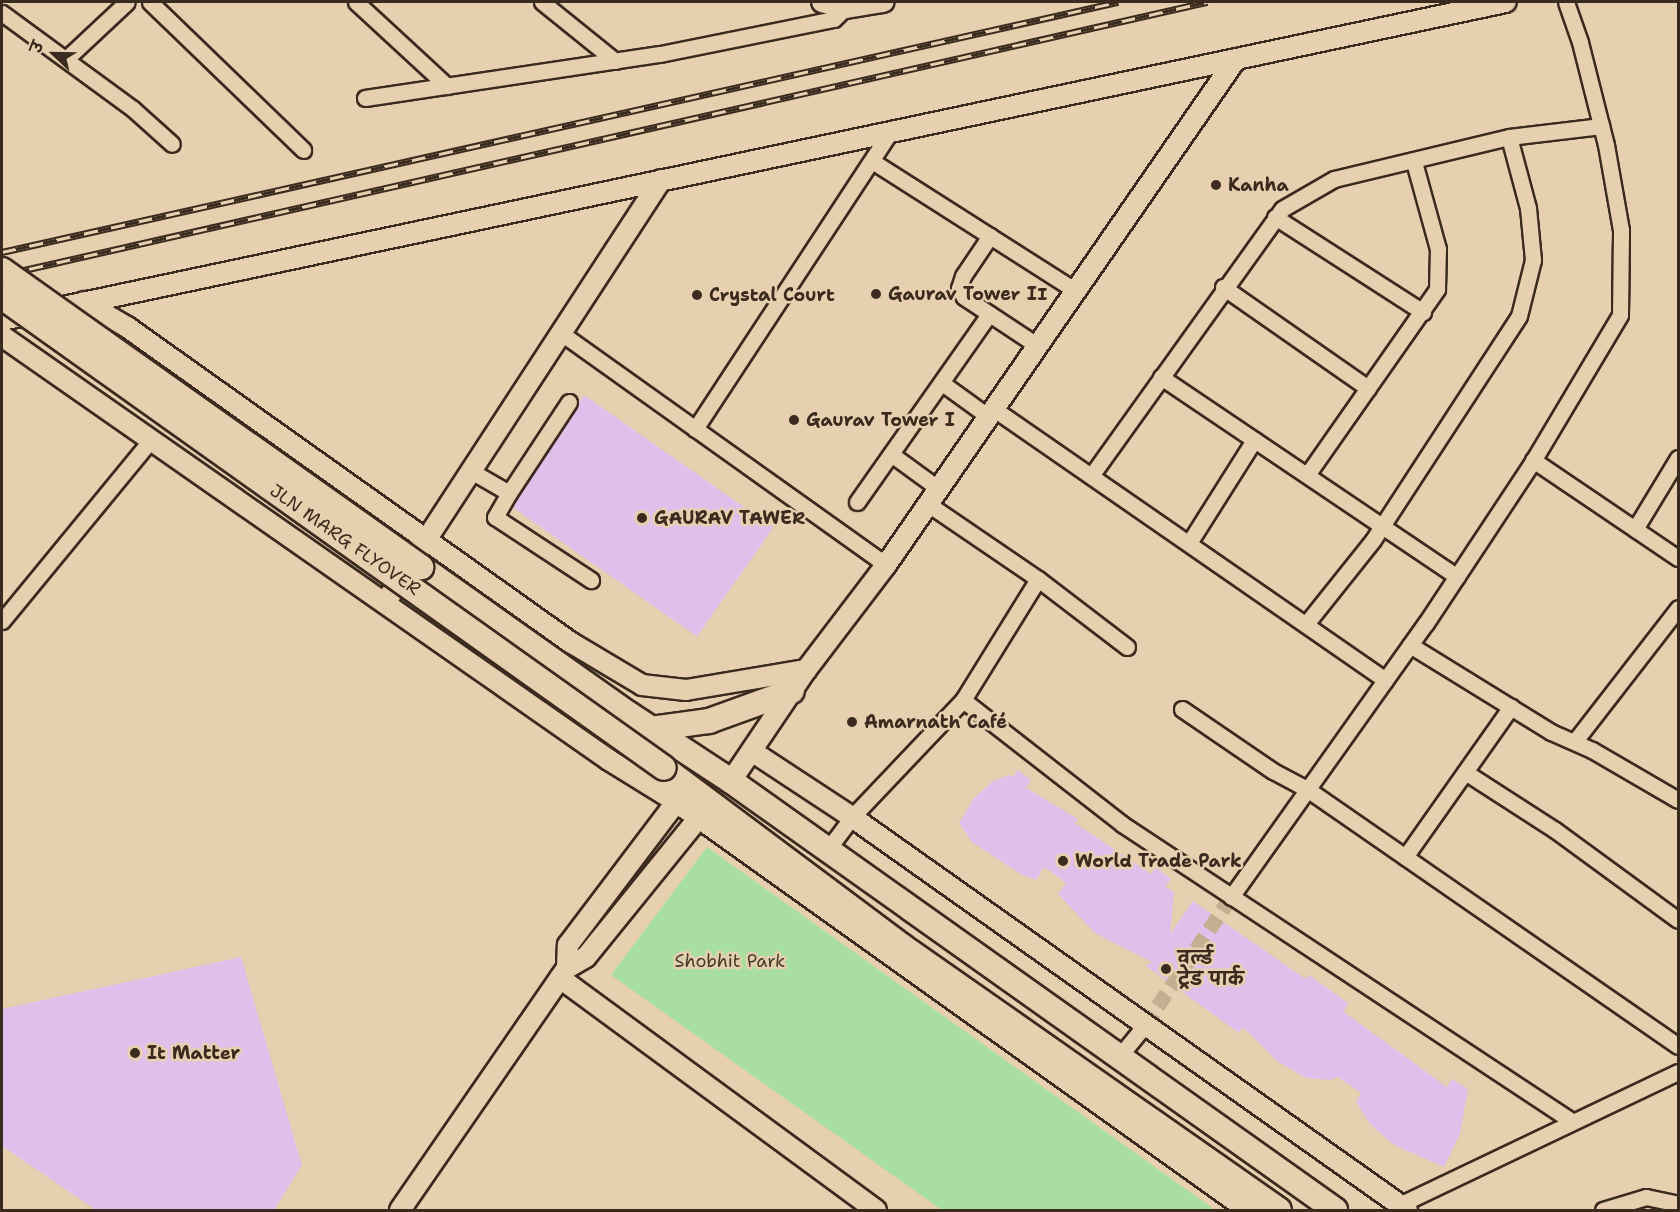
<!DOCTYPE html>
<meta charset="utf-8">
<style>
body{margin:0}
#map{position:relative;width:1680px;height:1212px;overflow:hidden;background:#e6d0af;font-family:"Shantell Sans","Playpen Sans Deva",sans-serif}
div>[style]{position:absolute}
.green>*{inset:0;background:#a9dea1}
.building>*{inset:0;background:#e1bfeb;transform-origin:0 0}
.minor-tunnel>*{height:15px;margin-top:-7.5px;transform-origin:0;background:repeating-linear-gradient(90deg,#c4af92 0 15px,transparent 0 23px)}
.roads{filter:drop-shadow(2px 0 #3b2a1e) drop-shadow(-2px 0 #3b2a1e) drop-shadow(0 2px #3b2a1e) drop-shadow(0 -2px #3b2a1e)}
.minor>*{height:15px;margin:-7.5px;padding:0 7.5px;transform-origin:7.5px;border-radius:7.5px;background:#e6d0af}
.tertiary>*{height:20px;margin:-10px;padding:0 10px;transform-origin:10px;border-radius:10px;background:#e6d0af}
.primary>*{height:24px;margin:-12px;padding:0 12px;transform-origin:12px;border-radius:12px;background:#e6d0af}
.rail>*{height:7px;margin-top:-3.5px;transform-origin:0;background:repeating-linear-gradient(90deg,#e6d0af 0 14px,#3b2a1e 0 28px);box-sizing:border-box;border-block:2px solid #3b2a1e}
.bridges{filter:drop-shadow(2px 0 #3b2a1e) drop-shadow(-2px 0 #3b2a1e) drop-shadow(0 2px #3b2a1e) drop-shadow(0 -2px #3b2a1e)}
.primary-bridge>*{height:24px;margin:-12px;padding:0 12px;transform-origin:12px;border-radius:12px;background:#e6d0af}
.dots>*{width:16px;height:16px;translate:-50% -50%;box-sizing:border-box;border:3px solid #e6d0af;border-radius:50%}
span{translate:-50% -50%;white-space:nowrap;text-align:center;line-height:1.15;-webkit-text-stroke:5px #e6d0af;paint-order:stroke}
.poi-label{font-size:18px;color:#3b2a1e;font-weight:700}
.left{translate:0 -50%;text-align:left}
.street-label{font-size:18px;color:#3b2a1e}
.park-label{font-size:18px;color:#463c2b}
.frame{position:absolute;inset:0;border:3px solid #3b2a1e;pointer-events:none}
.north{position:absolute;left:24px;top:24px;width:60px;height:60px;-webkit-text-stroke:4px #e6d0af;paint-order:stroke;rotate:292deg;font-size:16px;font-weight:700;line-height:24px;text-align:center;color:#3b2a1e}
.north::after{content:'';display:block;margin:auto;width:21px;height:27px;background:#3b2a1e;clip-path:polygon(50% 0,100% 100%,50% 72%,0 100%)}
</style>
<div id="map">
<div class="green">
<i style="clip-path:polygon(707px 847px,1215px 1210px,942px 1210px,611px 975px)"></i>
</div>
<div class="building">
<i style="left:584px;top:395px;width:231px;height:133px;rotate:35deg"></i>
<i style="clip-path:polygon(1018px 770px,1031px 780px,1026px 788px,1078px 819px,1075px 823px,1151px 874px,1156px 867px,1171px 879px,1165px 886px,1174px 892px,1170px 934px,1193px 901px,1306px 979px,1309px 975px,1348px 1003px,1344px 1012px,1447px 1087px,1452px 1079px,1468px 1089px,1460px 1134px,1444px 1167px,1394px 1145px,1370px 1124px,1356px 1102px,1361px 1093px,1338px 1077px,1330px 1080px,1306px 1078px,1277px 1061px,1243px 1027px,1239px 1033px,1146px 966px,1152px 962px,1095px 933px,1058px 894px,1066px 883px,1044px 867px,1036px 880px,1022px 875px,972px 842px,959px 823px,974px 798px,992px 782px,1009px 775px,1013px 777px)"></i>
<i style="clip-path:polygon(241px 957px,302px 1165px,274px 1210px,96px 1210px,2px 1146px,2px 1009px)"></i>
</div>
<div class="minor-tunnel">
<i style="left:1145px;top:1025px;width:154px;rotate:-56.1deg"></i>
</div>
<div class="roads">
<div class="minor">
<i style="left:150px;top:2px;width:213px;rotate:44deg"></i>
<i style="left:356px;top:2px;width:124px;rotate:42.7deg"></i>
<i style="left:542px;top:2px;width:94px;rotate:38.9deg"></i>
<i style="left:2px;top:13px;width:162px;rotate:36.2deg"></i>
<i style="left:133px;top:109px;width:52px;rotate:41.9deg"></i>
<i style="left:66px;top:59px;width:83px;rotate:-43.1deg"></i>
<i style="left:365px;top:98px;width:298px;rotate:-8.5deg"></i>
<i style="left:660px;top:54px;width:177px;rotate:-11.4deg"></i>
<i style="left:834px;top:19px;width:16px;rotate:-45deg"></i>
<i style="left:872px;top:161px;width:242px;rotate:32.5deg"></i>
<i style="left:1275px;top:217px;width:176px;rotate:32.7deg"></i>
<i style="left:990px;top:236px;width:48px;rotate:124deg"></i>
<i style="left:963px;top:276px;width:13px;rotate:108deg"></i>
<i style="left:959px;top:288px;width:10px;rotate:61deg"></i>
<i style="left:964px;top:297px;width:89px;rotate:33.5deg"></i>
<i style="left:1223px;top:287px;width:177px;rotate:34.9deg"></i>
<i style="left:561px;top:333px;width:399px;rotate:35.5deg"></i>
<i style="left:1161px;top:377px;width:357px;rotate:34deg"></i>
<i style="left:942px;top:383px;width:58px;rotate:35.9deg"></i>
<i style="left:994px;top:409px;width:476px;rotate:34.7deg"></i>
<i style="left:695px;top:429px;width:357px;rotate:-56.7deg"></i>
<i style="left:891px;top:454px;width:59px;rotate:36.1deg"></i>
<i style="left:1533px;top:460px;width:175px;rotate:34.1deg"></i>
<i style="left:471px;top:471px;width:44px;rotate:30.1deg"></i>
<i style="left:509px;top:493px;width:28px;rotate:120deg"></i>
<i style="left:495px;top:517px;width:115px;rotate:33.3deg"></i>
<i style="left:1307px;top:475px;width:227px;rotate:-55deg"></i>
<i style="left:1437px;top:289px;width:40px;rotate:-88.6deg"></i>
<i style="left:1438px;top:249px;width:90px;rotate:-105.4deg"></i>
<i style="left:1091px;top:476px;width:328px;rotate:-54.4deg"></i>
<i style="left:1282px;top:209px;width:60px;rotate:-30deg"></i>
<i style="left:1334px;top:179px;width:180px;rotate:-13.5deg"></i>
<i style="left:1509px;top:137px;width:93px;rotate:-6.8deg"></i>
<i style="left:509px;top:493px;width:109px;rotate:-56.6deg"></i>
<i style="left:857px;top:502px;width:230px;rotate:-54.9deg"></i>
<i style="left:928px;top:504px;width:133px;rotate:34.3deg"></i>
<i style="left:1038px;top:579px;width:112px;rotate:37.4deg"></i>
<i style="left:1635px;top:529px;width:83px;rotate:-58.8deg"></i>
<i style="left:1189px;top:543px;width:122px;rotate:-57.7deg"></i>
<i style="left:1038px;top:579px;width:142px;rotate:121.8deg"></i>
<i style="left:963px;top:700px;width:202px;rotate:37.9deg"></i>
<i style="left:1122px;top:824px;width:537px;rotate:33.45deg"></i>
<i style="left:2px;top:621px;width:233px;rotate:-50.6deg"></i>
<i style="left:1306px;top:624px;width:107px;rotate:-51.4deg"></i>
<i style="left:1373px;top:540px;width:267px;rotate:-56.9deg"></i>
<i style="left:1519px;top:316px;width:58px;rotate:-76deg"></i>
<i style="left:1533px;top:260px;width:52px;rotate:-95.5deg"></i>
<i style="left:1528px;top:208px;width:73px;rotate:-105deg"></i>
<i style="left:1410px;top:645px;width:166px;rotate:31.7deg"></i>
<i style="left:1551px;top:732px;width:45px;rotate:23.7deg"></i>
<i style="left:1592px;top:750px;width:99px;rotate:30.2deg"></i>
<i style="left:1182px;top:709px;width:110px;rotate:34.3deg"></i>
<i style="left:1273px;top:771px;width:38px;rotate:28deg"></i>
<i style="left:1307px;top:789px;width:451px;rotate:34.7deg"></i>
<i style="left:1575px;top:741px;width:168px;rotate:-52.2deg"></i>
<i style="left:1465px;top:772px;width:107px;rotate:32.8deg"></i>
<i style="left:1555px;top:830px;width:152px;rotate:36.2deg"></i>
<i style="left:828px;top:849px;width:40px;rotate:-53deg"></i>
<i style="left:852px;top:817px;width:161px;rotate:-46.5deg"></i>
<i style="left:1405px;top:857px;width:184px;rotate:-54.8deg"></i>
<i style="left:1231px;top:897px;width:336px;rotate:-54.6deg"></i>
<i style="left:1426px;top:623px;width:188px;rotate:-56.5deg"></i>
<i style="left:1530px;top:466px;width:176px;rotate:-59.2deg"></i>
<i style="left:1620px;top:315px;width:85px;rotate:-89.3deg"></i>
<i style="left:1621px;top:230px;width:86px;rotate:-100deg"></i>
<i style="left:1606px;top:145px;width:106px;rotate:-104.2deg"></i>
<i style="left:1580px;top:42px;width:42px;rotate:-109.3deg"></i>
<i style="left:1118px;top:1058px;width:43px;rotate:-50.7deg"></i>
<i style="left:1399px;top:1205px;width:309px;rotate:-25.5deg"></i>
<i style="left:1603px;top:1210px;width:45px;rotate:-16.8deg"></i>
<i style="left:1646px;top:1197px;width:33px;rotate:12deg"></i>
</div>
<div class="tertiary">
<i style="left:822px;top:2px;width:24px;rotate:15deg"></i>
<i style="left:845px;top:8px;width:39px;rotate:-9deg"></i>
<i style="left:84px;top:302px;width:50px;rotate:30.2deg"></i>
<i style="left:127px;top:327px;width:544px;rotate:35.42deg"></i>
<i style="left:570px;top:642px;width:84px;rotate:30.8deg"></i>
<i style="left:642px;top:685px;width:44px;rotate:6.5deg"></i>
<i style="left:686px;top:690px;width:122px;rotate:-9.5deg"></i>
<i style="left:2px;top:320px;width:1537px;rotate:-11.94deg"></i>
<i style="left:2px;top:336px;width:740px;rotate:34.93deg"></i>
<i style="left:609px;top:760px;width:78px;rotate:31.8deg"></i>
<i style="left:675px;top:801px;width:704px;rotate:35.52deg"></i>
<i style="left:385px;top:603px;width:505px;rotate:-56.88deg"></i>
<i style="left:753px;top:752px;width:118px;rotate:33.3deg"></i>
<i style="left:852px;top:817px;width:680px;rotate:35.3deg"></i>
<i style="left:731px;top:781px;width:134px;rotate:-56deg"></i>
<i style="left:806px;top:670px;width:132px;rotate:-52.7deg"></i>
<i style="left:886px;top:565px;width:615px;rotate:-55.33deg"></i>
<i style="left:567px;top:968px;width:23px;rotate:-88deg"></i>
<i style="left:568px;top:945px;width:191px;rotate:-52.9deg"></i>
<i style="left:560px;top:978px;width:392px;rotate:36.3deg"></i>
<i style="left:400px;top:1210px;width:294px;rotate:-55.4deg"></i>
<i style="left:567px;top:968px;width:22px;rotate:-30deg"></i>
<i style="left:586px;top:957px;width:191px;rotate:-51deg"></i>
</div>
<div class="primary">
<i style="left:421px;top:567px;width:255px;rotate:35.3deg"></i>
<i style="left:629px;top:714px;width:122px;rotate:33.3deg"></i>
<i style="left:731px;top:781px;width:741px;rotate:35.38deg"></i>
<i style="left:651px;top:729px;width:59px;rotate:-7.9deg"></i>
<i style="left:709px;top:721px;width:88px;rotate:-19.9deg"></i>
<i style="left:664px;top:768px;width:297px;rotate:36.8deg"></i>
<i style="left:902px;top:946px;width:460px;rotate:35deg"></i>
</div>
</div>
<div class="rail">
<i style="left:2px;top:252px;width:1144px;rotate:-12.63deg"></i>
<i style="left:2px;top:275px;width:1236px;rotate:-12.77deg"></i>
</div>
<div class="bridges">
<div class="primary-bridge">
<i style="left:2px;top:270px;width:514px;rotate:35.33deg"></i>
<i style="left:2px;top:297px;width:812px;rotate:35.43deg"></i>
</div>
</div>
<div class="dots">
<i style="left:1216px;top:185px;background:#3b2a1e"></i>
<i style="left:876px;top:294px;background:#3b2a1e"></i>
<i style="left:697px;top:295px;background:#3b2a1e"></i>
<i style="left:794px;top:420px;background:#3b2a1e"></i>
<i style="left:642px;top:518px;background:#3b2a1e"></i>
<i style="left:852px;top:722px;background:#3b2a1e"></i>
<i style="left:1063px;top:861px;background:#3b2a1e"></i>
<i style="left:1166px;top:969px;background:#3b2a1e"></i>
<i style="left:135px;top:1053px;background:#3b2a1e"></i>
</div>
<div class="poi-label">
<span class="left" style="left:1228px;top:185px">Kanha</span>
<span class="left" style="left:888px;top:294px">Gaurav Tower II</span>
<span class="left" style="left:709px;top:295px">Crystal Court</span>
<span class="left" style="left:806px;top:420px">Gaurav Tower I</span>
<span class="left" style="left:654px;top:518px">GAURAV TAWER</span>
<span class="left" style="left:864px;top:722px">Amarnath Café</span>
<span class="left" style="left:1075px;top:861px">World Trade Park</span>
<span class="left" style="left:1178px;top:969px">वर्ल्ड<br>ट्रेड पार्क</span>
<span class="left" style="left:147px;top:1053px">It Matter</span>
</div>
<div class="street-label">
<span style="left:345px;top:540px;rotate:35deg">JLN MARG FLYOVER</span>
</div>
<div class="park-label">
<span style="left:730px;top:961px">Shobhit Park</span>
</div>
<div class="frame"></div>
<div class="north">उ</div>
</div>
